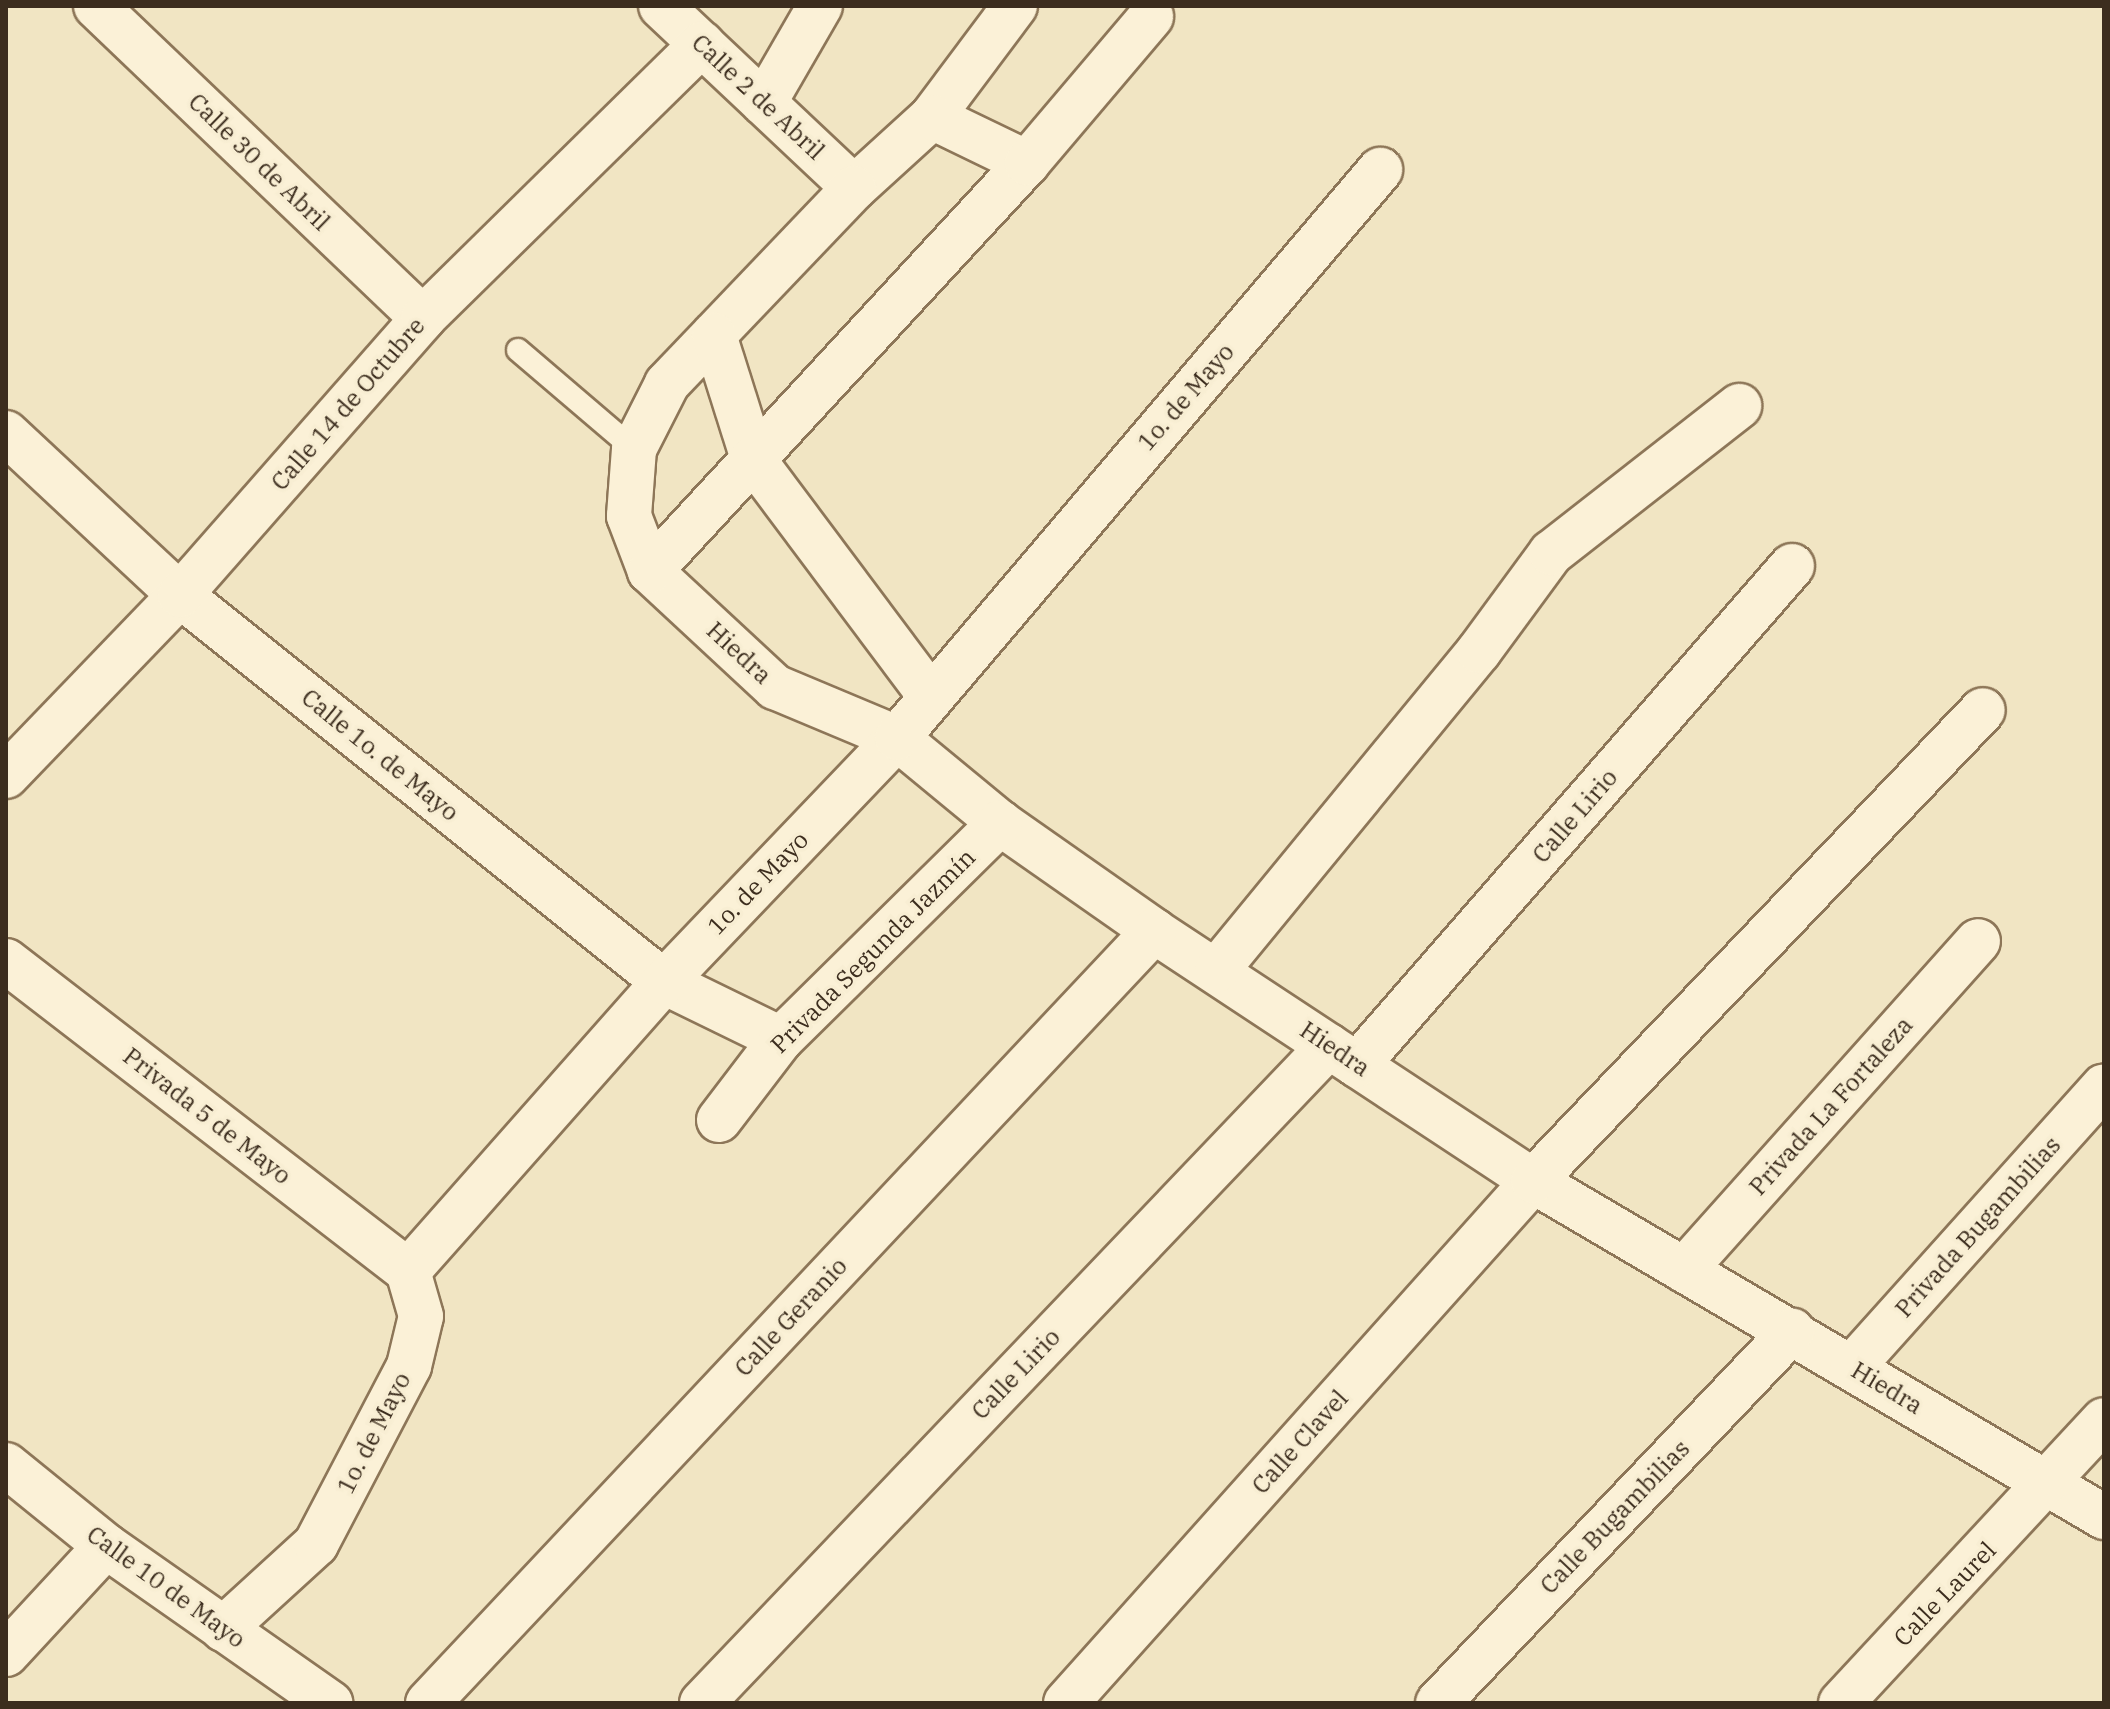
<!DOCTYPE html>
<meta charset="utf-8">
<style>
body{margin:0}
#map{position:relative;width:2110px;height:1709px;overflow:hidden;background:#f1e5c3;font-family:"IBM Plex Serif",serif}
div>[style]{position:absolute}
.roads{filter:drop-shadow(2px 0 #8d7658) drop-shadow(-2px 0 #8d7658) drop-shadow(0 2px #8d7658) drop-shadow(0 -2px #8d7658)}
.lane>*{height:22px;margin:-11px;padding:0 11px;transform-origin:11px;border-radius:11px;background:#fbf1d7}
.street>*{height:44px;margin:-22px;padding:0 22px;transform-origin:22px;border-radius:22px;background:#fbf1d7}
span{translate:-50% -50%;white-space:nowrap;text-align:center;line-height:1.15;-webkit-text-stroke:7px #f8eed3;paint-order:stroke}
.street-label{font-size:24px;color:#3c2d1e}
.frame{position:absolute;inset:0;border:8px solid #3c2d1e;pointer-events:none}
</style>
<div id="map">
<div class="roads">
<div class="lane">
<i style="left:518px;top:350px;width:153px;rotate:40.5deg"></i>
</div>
<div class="street">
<i style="left:96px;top:6px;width:452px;rotate:43.7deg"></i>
<i style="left:661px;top:6px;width:265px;rotate:43.3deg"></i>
<i style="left:1015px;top:6px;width:139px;rotate:126.8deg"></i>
<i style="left:932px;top:117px;width:105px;rotate:137.7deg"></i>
<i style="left:854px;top:188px;width:271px;rotate:133.7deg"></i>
<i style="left:667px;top:384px;width:73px;rotate:116.9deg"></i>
<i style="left:634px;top:449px;width:67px;rotate:94.3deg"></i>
<i style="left:629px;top:516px;width:59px;rotate:69.1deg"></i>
<i style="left:650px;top:571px;width:171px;rotate:42.9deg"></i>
<i style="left:775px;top:687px;width:132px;rotate:22.7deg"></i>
<i style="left:897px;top:738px;width:134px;rotate:39.5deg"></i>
<i style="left:1000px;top:823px;width:188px;rotate:35deg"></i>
<i style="left:1154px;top:931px;width:454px;rotate:33.4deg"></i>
<i style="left:1533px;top:1181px;width:663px;rotate:30.47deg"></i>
<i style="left:764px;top:103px;width:112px;rotate:-60deg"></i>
<i style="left:932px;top:117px;width:106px;rotate:25.8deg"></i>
<i style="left:714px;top:335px;width:130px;rotate:72.5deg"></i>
<i style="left:753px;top:459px;width:296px;rotate:53.2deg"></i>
<i style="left:6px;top:433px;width:238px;rotate:43deg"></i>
<i style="left:180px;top:595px;width:620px;rotate:38.65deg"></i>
<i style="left:664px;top:982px;width:130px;rotate:26deg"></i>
<i style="left:650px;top:571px;width:556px;rotate:-47.26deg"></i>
<i style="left:1027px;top:163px;width:192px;rotate:-49.7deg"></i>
<i style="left:6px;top:776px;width:251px;rotate:-46.1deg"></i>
<i style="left:180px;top:595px;width:368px;rotate:-48.7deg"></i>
<i style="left:423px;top:318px;width:391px;rotate:-44.5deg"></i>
<i style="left:6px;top:961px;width:508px;rotate:37.64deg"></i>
<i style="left:1217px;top:970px;width:413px;rotate:-50.6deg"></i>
<i style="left:1479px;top:651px;width:122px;rotate:-53.7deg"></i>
<i style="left:1551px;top:553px;width:239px;rotate:-38deg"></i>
<i style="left:1357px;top:1065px;width:662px;rotate:-48.92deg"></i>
<i style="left:719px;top:1120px;width:102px;rotate:-52.6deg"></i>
<i style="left:781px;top:1039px;width:308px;rotate:-44.6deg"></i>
<i style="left:1684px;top:1270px;width:441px;rotate:-48.2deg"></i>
<i style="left:408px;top:1271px;width:386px;rotate:-48.5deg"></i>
<i style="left:664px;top:982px;width:337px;rotate:-46.3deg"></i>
<i style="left:897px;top:738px;width:746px;rotate:-49.62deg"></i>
<i style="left:1852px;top:1367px;width:377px;rotate:-48.1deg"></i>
<i style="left:6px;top:1465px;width:129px;rotate:39deg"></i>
<i style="left:106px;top:1546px;width:274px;rotate:35deg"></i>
<i style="left:223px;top:1629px;width:126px;rotate:-42.4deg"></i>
<i style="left:316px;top:1544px;width:201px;rotate:-62.4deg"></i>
<i style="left:409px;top:1366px;width:51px;rotate:-76.5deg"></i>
<i style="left:421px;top:1316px;width:47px;rotate:-106.1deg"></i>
<i style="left:6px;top:1654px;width:147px;rotate:-47.2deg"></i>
<i style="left:428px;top:1703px;width:1060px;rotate:-46.76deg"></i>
<i style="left:702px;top:1703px;width:908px;rotate:-46.34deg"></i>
<i style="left:1066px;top:1703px;width:700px;rotate:-48.18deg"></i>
<i style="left:1533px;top:1181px;width:651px;rotate:-46.31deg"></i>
<i style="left:1438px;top:1703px;width:514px;rotate:-46.42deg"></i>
<i style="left:1841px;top:1703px;width:386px;rotate:-47.1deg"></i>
</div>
</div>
<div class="street-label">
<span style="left:758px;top:97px;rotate:43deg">Calle 2 de Abril</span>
<span style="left:259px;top:162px;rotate:44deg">Calle 30 de Abril</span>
<span style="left:1186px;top:397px;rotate:-49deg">1o. de Mayo</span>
<span style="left:348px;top:404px;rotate:-49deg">Calle 14 de Octubre</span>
<span style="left:739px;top:653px;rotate:43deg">Hiedra</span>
<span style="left:380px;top:755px;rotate:39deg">Calle 1o. de Mayo</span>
<span style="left:1575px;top:816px;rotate:-49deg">Calle Lirio</span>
<span style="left:758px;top:883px;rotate:-46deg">1o. de Mayo</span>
<span style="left:873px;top:951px;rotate:-45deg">Privada Segunda Jazmín</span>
<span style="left:1335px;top:1049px;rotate:34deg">Hiedra</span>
<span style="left:1831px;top:1106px;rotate:-48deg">Privada La Fortaleza</span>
<span style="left:207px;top:1116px;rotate:38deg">Privada 5 de Mayo</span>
<span style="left:1978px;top:1227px;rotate:-48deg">Privada Bugambilias</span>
<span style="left:791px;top:1317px;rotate:-47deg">Calle Geranio</span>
<span style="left:1016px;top:1374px;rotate:-46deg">Calle Lirio</span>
<span style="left:1887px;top:1388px;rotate:31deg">Hiedra</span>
<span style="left:374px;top:1433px;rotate:-63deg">1o. de Mayo</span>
<span style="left:1300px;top:1442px;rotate:-48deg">Calle Clavel</span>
<span style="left:1615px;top:1517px;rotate:-46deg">Calle Bugambilias</span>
<span style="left:166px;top:1587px;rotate:36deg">Calle 10 de Mayo</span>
<span style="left:1945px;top:1594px;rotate:-46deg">Calle Laurel</span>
</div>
<div class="frame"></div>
</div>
